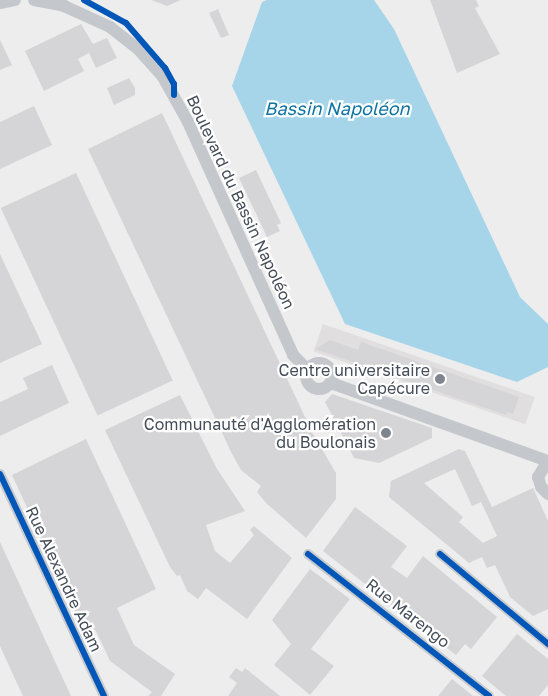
<!DOCTYPE html>
<meta charset="utf-8">
<style>
body{margin:0}
#map{position:relative;width:548px;height:696px;overflow:hidden;background:#eeeded;font-family:"Golos Text",sans-serif}
div>[style]{position:absolute}
.education>*{inset:0;background:#e0dedf;transform-origin:0 0}
.water>*{inset:0;background:#a6d5ea}
.building>*{inset:0;background:#d5d5d7;transform-origin:0 0}
.minor>*{height:10px;margin:-5px;padding:0 5px;transform-origin:5px;border-radius:5px;background:#c9cbce}
.major>*{height:12px;margin:-6px;padding:0 6px;transform-origin:6px;border-radius:6px;background:#c4c8cc}
.major>.ring{margin:-6px;padding:0;box-sizing:content-box;background:none;border:12px solid #c4c8cc;border-radius:50%}
.cycleway>*{height:6px;margin:-3px;padding:0 3px;transform-origin:3px;border-radius:3px;background:#0057b8}
.dots>*{width:14px;height:14px;translate:-50% -50%;box-sizing:border-box;border:2px solid #fff;border-radius:50%}
span{translate:-50% -50%;white-space:nowrap;text-align:center;line-height:1.15;-webkit-text-stroke:4.5px #fff;paint-order:stroke}
.street-label{font-size:16px;color:#454d59}
.poi-label{font-size:16px;color:#454d59}
.right{translate:-100% -50%;text-align:right}
.water-label{font-size:18px;color:#0e74a2;font-style:italic}
</style>
<div id="map">
<div class="education">
<i style="left:323px;top:324px;width:224px;height:29px;rotate:19deg"></i>
</div>
<div class="water">
<i style="clip-path:polygon(267px 0,374px 0,394px 29px,520px 297px,548px 324px,548px 367px,517px 382px,345px 324px,232px 86px,262px 2px)"></i>
</div>
<div class="building">
<i style="clip-path:polygon(151px 0,181px 0,167px 6px)"></i>
<i style="clip-path:polygon(430px 0,476px 0,479px 6px,475px 8px,500px 54px,457px 73px)"></i>
<i style="clip-path:polygon(218px 9px,229px 35px,221px 38px,209px 13px)"></i>
<i style="clip-path:polygon(81px 24px,93px 44px,107px 38px,117px 58px,96px 68px,89px 53px,78px 59px,84px 71px,44px 91px,25px 51px)"></i>
<i style="clip-path:polygon(0 40px,12px 65px,0 70px)"></i>
<i style="clip-path:polygon(129px 78px,135px 88px,135px 95px,114px 105px,107px 88px)"></i>
<i style="clip-path:polygon(34px 106px,52px 145px,0 169px,0 122px)"></i>
<i style="clip-path:polygon(162px 113px,313px 434px,336px 473px,336px 499px,306px 538px,266px 503px,257px 492px,261px 486px,241px 470px,232px 454px,88px 149px)"></i>
<i style="clip-path:polygon(256px 170px,281px 223px,277px 225px,280px 231px,267px 237px,239px 178px)"></i>
<i style="left:76px;top:173px;width:229px;height:83px;rotate:65deg"></i>
<i style="clip-path:polygon(0 254px,42px 344px,0 363px)"></i>
<i style="clip-path:polygon(330px 340px,358px 350px,361px 342px,519px 397px,513px 414px,507px 412px,506px 415px,315px 349px)"></i>
<i style="clip-path:polygon(52px 365px,69px 403px,0 436px,0 402px,28px 389px,23px 378px)"></i>
<i style="clip-path:polygon(332px 394px,432px 428px,432px 438px,379px 463px,354px 458px,325px 402px)"></i>
<i style="clip-path:polygon(180px 395px,217px 469px,245px 511px,206px 525px,215px 551px,230px 563px,254px 535px,250px 530px,254px 526px,292px 558px,247px 619px,206px 588px,198px 599px,187px 591px,180px 575px,177px 576px,170px 567px,105px 430px)"></i>
<i style="clip-path:polygon(86px 439px,156px 589px,117px 608px,134px 645px,175px 674px,161px 696px,148px 696px,152px 692px,110px 661px,96px 631px,87px 622px,81px 625px,12px 475px)"></i>
<i style="clip-path:polygon(evenodd,459px 449px,465px 451px,492px 507px,533px 488px,548px 521px,548px 609px,533px 616px,510px 597px,495px 565px,487px 568px,482px 557px,469px 563px,389px 497px,391px 481px,459px 449px,455px 469px,472px 506px,481px 502px,497px 536px,483px 543px,459px 522px,463px 517px,424px 483px,455px 469px)"></i>
<i style="clip-path:polygon(355px 507px,407px 546px,391px 567px,407px 578px,423px 556px,497px 617px,471px 649px,465px 644px,456px 655px,323px 551px)"></i>
<i style="clip-path:polygon(0 542px,59px 670px,71px 696px,23px 696px,15px 679px,0 646px)"></i>
<i style="clip-path:polygon(310px 569px,350px 599px,311px 649px,334px 666px,310px 695px,274px 665px,291px 644px,272px 620px)"></i>
<i style="clip-path:polygon(517px 634px,548px 659px,548px 685px,539px 696px,506px 696px,482px 676px)"></i>
<i style="clip-path:polygon(236px 668px,242px 672px,245px 668px,280px 696px,228px 696px,237px 683px,229px 677px)"></i>
<i style="clip-path:polygon(452px 679px,473px 696px,438px 696px)"></i>
</div>
<div class="minor">
<i style="left:0;top:474px;width:245px;rotate:64.9deg"></i>
<i style="left:308px;top:554px;width:230px;rotate:38.1deg"></i>
<i style="left:440px;top:554px;width:141px;rotate:39.8deg"></i>
</div>
<div class="major">
<i style="left:34px;top:0;width:31px;rotate:11deg"></i>
<i style="left:64px;top:6px;width:51px;rotate:24.5deg"></i>
<i style="left:110px;top:27px;width:36px;rotate:38deg"></i>
<i style="left:138px;top:49px;width:38px;rotate:48deg"></i>
<i style="left:163px;top:77px;width:51px;rotate:60.9deg"></i>
<i style="left:188px;top:122px;width:256px;rotate:65.7deg"></i>
<i style="left:293px;top:355px;width:20px;rotate:45deg"></i>
<i style="left:0;top:3px;width:15px;rotate:-11deg"></i>
<i class="ring" style="left:306px;top:363px;width:14px;height:14px"></i>
<i style="left:331px;top:383px;width:231px;rotate:19.8deg"></i>
<i style="left:548px;top:461px;width:19px;rotate:122deg"></i>
<i style="left:538px;top:477px;width:10px;rotate:73deg"></i>
<i style="left:541px;top:487px;width:10px;rotate:45deg"></i>
</div>
<div class="cycleway">
<i style="left:84px;top:0;width:48px;rotate:28.7deg"></i>
<i style="left:126px;top:23px;width:60px;rotate:49.1deg"></i>
<i style="left:165px;top:68px;width:18px;rotate:61deg"></i>
<i style="left:174px;top:84px;width:11px;rotate:90deg"></i>
<i style="left:0;top:474px;width:245px;rotate:64.9deg"></i>
<i style="left:308px;top:554px;width:230px;rotate:38.1deg"></i>
<i style="left:440px;top:554px;width:141px;rotate:39.8deg"></i>
</div>
<div class="dots">
<i style="left:440px;top:379px;background:#80858d"></i>
<i style="left:386px;top:433px;background:#80858d"></i>
</div>
<div class="street-label">
<span style="left:241px;top:202px;rotate:65deg">Boulevard du Bassin Napoléon</span>
<span style="left:64px;top:579px;rotate:65deg">Rue Alexandre Adam</span>
<span style="left:408px;top:613px;rotate:38deg">Rue Marengo</span>
</div>
<div class="poi-label">
<span class="right" style="left:430px;top:379px">Centre universitaire<br>Capécure</span>
<span class="right" style="left:376px;top:433px">Communauté d'Agglomération<br>du Boulonais</span>
</div>
<div class="water-label">
<span style="left:337px;top:108px">Bassin Napoléon</span>
</div>
</div>
